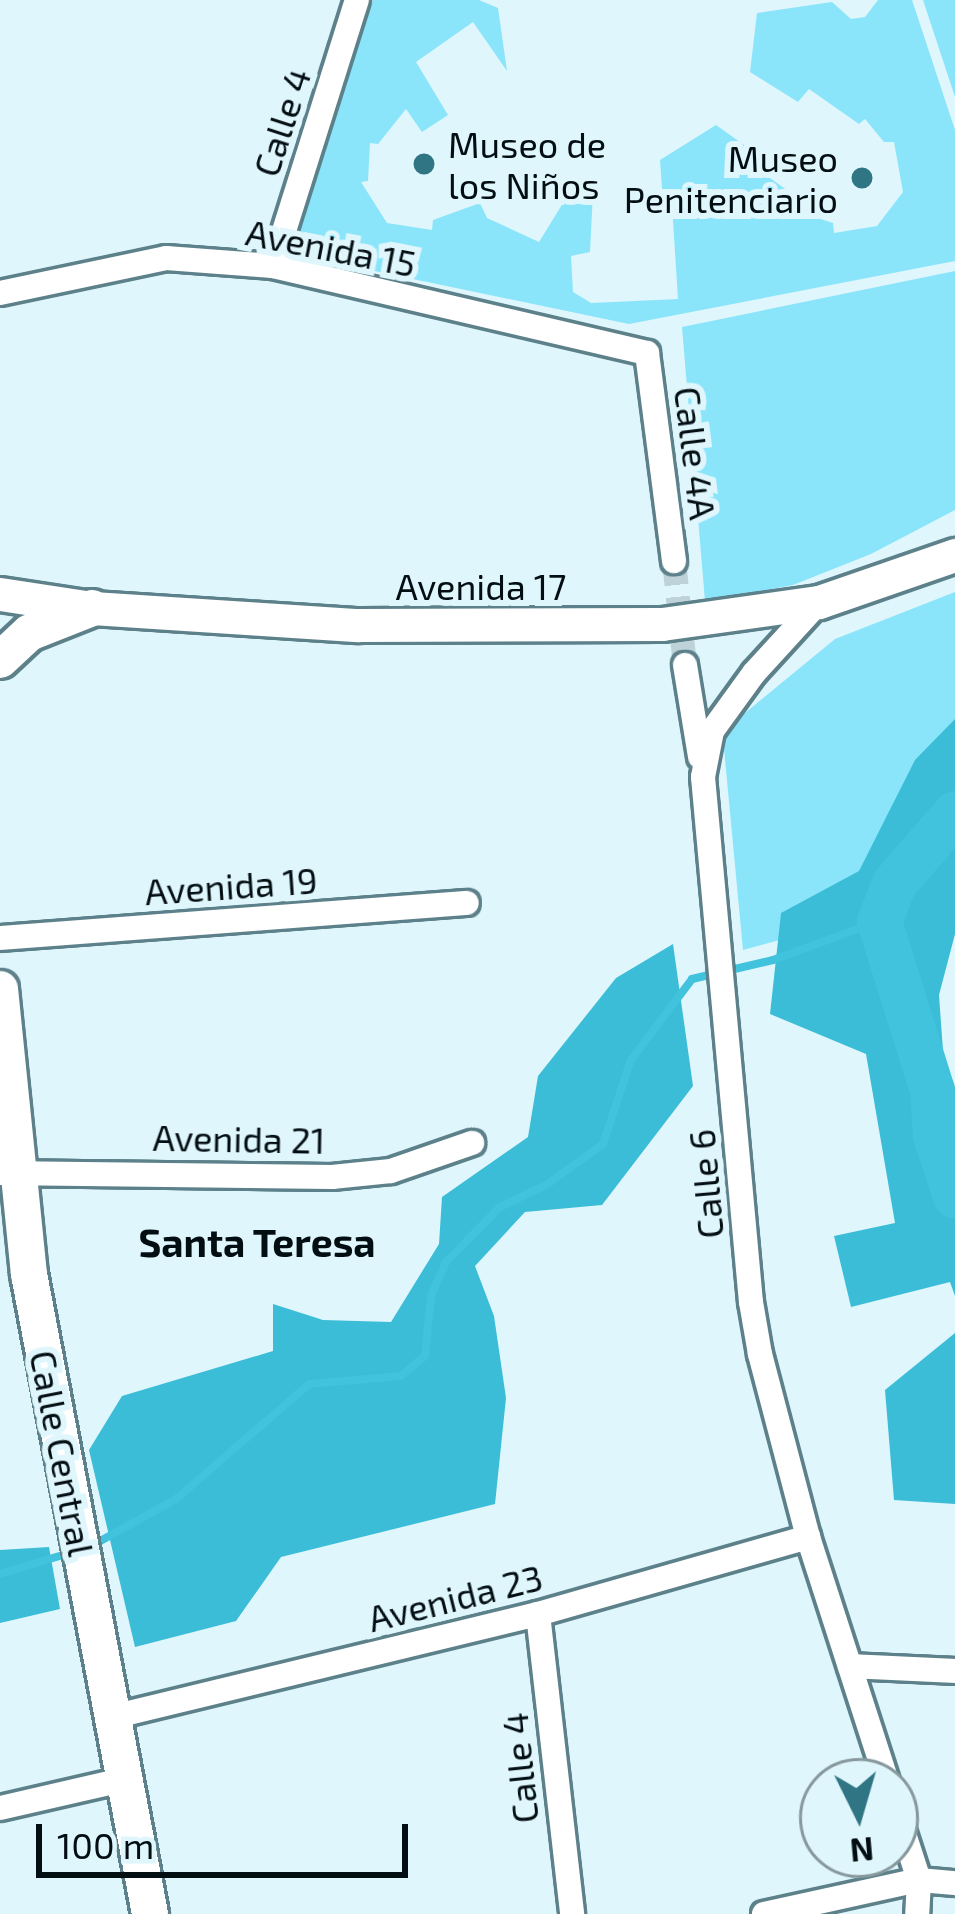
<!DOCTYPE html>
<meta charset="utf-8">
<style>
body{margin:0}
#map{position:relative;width:955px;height:1914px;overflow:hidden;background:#dff6fc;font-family:"Exo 2",sans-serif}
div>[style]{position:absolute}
.green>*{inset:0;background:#8ae5fa}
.forest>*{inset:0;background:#3bbdd7}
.stream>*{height:8px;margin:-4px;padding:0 4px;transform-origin:4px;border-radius:4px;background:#41c2dd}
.river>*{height:45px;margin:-22.5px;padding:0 22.5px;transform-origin:22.5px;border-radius:22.5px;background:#41c2dd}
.street-tunnel>*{height:24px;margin-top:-12px;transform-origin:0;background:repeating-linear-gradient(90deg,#bed3d9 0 24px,transparent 0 36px)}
.roads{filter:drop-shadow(3px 0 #5d818a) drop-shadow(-3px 0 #5d818a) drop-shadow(0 3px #5d818a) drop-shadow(0 -3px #5d818a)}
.street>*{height:24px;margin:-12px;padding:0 12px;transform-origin:12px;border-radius:12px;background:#fff}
.secondary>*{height:33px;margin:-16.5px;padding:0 16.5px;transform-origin:16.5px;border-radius:16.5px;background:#fff}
.primary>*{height:36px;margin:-18px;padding:0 18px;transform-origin:18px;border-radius:18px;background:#fff}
.dots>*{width:33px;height:33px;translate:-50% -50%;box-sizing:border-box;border:6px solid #dff6fc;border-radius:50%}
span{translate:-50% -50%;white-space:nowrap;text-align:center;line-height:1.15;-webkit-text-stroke:12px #dff6fc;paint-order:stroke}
.street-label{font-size:36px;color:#030e12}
.poi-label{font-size:36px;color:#030e12}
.left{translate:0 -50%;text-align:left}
.right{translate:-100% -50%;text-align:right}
.neighbourhood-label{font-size:39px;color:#030e12;font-weight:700}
.north{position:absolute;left:799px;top:1758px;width:120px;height:120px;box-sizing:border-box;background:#dff6fc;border:3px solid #87999e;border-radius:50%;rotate:175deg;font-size:33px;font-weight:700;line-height:48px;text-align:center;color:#030e12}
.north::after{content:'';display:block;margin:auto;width:42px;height:54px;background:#307583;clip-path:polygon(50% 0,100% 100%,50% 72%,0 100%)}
.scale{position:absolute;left:36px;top:1824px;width:372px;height:54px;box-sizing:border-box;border:6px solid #030e12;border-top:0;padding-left:15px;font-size:36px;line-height:42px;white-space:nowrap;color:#030e12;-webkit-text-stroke:9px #dff6fc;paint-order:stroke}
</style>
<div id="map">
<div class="green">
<i style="clip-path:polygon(373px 0,479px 0,498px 8px,507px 71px,473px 22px,416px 62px,448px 115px,422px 132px,406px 109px,378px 144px,370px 143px,368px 181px,361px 182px,387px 223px,432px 230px,433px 220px,480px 203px,487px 218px,539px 242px,576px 182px,593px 192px,590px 252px,571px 256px,573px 292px,591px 303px,678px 299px,671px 190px,662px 189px,660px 160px,716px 125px,765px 160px,766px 175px,806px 204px,802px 213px,833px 223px,834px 233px,877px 226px,903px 192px,894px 142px,884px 142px,865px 119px,859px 124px,809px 89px,798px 102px,750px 72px,757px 13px,832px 2px,851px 19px,865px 17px,878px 0,912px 0,955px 130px,955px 261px,629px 324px,288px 253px)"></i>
<i style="clip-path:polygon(923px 0,955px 0,955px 97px)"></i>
<i style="clip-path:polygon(955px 271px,955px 510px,871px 554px,793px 585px,705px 601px,682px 327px)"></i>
<i style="clip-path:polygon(955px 592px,955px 752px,861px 918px,743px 950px,723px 738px,734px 722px,835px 639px)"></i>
</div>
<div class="forest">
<i style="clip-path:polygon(955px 719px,955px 934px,939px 995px,944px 1065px,938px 1084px,955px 1146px,955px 1296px,950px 1282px,851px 1307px,834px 1236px,895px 1223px,866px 1054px,770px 1014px,781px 913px,859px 871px,915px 760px)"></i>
<i style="clip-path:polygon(673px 944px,693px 1086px,602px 1205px,525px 1212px,475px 1266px,494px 1316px,506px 1398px,495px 1504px,281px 1557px,236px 1621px,135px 1647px,89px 1450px,122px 1396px,273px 1351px,273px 1304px,323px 1320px,391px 1322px,439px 1244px,442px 1197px,528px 1137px,538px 1076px,616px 978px)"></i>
<i style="clip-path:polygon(955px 1333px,955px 1504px,894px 1500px,885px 1390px)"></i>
<i style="clip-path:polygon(49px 1547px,60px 1609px,0 1623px,0 1550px)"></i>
</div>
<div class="stream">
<i style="left:93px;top:1545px;width:95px;rotate:-29deg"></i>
<i style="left:176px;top:1499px;width:176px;rotate:-40.8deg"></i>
<i style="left:309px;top:1384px;width:92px;rotate:-5deg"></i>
<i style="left:401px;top:1376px;width:31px;rotate:-40deg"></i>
<i style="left:425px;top:1356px;width:60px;rotate:-84.3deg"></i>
<i style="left:431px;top:1296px;width:37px;rotate:-66deg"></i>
<i style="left:446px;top:1262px;width:77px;rotate:-45.5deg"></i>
<i style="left:500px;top:1207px;width:51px;rotate:-25.6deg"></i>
<i style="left:546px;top:1185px;width:70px;rotate:-35.7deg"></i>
<i style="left:603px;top:1144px;width:89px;rotate:-71.6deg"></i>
<i style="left:631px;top:1060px;width:101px;rotate:-53deg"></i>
<i style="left:692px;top:979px;width:83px;rotate:-13.2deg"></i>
<i style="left:773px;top:960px;width:113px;rotate:-20.2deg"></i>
<i style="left:0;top:1574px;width:76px;rotate:-16.8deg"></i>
</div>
<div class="river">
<i style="left:955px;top:813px;width:93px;rotate:131.1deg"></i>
<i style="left:894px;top:883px;width:41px;rotate:111.5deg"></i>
<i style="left:879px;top:921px;width:177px;rotate:72.6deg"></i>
<i style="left:932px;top:1090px;width:46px;rotate:86.3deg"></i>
<i style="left:935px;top:1136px;width:63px;rotate:71.6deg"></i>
</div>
<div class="street-tunnel">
<i style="left:674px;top:561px;width:105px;rotate:84deg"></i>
</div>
<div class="roads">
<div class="street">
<i style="left:273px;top:266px;width:279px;rotate:-72.5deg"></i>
<i style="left:0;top:293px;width:170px;rotate:-11.9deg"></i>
<i style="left:166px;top:258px;width:107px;rotate:4.3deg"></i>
<i style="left:273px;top:266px;width:384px;rotate:13.1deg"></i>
<i style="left:647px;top:353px;width:210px;rotate:82.6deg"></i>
<i style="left:819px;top:602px;width:96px;rotate:132.5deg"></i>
<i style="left:754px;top:673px;width:72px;rotate:125.9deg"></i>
<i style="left:712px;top:731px;width:47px;rotate:101.1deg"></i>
<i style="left:703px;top:777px;width:527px;rotate:84.78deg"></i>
<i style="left:751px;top:1302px;width:53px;rotate:80.2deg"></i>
<i style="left:760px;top:1354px;width:189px;rotate:75.3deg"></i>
<i style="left:808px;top:1537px;width:257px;rotate:72.1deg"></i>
<i style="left:685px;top:665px;width:93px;rotate:80.7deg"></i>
<i style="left:0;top:938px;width:468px;rotate:-4.3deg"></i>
<i style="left:0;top:1173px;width:332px;rotate:0.7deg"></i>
<i style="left:332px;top:1177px;width:59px;rotate:-5.8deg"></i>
<i style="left:391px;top:1171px;width:86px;rotate:-19.1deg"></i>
<i style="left:538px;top:1614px;width:302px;rotate:83.5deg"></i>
<i style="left:850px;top:1666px;width:105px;rotate:2.7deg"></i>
<i style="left:116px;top:1716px;width:434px;rotate:-13.6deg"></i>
<i style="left:538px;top:1614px;width:281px;rotate:-15.9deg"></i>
<i style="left:895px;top:1806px;width:78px;rotate:72deg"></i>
<i style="left:919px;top:1880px;width:34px;rotate:93deg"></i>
<i style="left:0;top:1808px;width:130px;rotate:-12.9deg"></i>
<i style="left:764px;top:1914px;width:159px;rotate:-12.4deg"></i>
<i style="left:919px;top:1880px;width:36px;rotate:5deg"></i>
</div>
<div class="secondary">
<i style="left:0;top:594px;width:93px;rotate:8.7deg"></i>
<i style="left:92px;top:608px;width:267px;rotate:3.7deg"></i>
<i style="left:358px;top:625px;width:304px;rotate:-0.2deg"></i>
<i style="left:662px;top:624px;width:159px;rotate:-8deg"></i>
<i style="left:819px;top:602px;width:144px;rotate:-19.1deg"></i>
</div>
<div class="primary">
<i style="left:0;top:660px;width:40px;rotate:-43deg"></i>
<i style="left:29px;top:633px;width:68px;rotate:-21.6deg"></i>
<i style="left:0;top:989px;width:286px;rotate:84.2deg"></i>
<i style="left:29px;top:1274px;width:651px;rotate:79.29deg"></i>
</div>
</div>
<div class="dots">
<i style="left:424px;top:164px;background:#307583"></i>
<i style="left:862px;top:178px;background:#307583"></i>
</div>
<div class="street-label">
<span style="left:281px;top:122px;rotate:-72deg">Calle 4</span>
<span style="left:331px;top:247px;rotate:11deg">Avenida 15</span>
<span style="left:696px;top:453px;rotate:83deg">Calle 4A</span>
<span style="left:481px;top:586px">Avenida 17</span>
<span style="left:231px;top:885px;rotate:-4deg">Avenida 19</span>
<span style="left:239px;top:1138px;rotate:1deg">Avenida 21</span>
<span style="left:705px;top:1184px;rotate:-95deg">Calle 6</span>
<span style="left:63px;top:1453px;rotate:79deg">Calle Central</span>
<span style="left:455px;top:1597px;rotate:-14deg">Avenida 23</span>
<span style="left:519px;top:1768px;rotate:-96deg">Calle 4</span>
</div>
<div class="poi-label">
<span class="left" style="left:448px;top:164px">Museo de<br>los Niños</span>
<span class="right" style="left:838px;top:178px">Museo<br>Penitenciario</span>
</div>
<div class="neighbourhood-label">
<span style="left:257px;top:1242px">Santa Teresa</span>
</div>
<div class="north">N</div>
<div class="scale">100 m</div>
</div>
